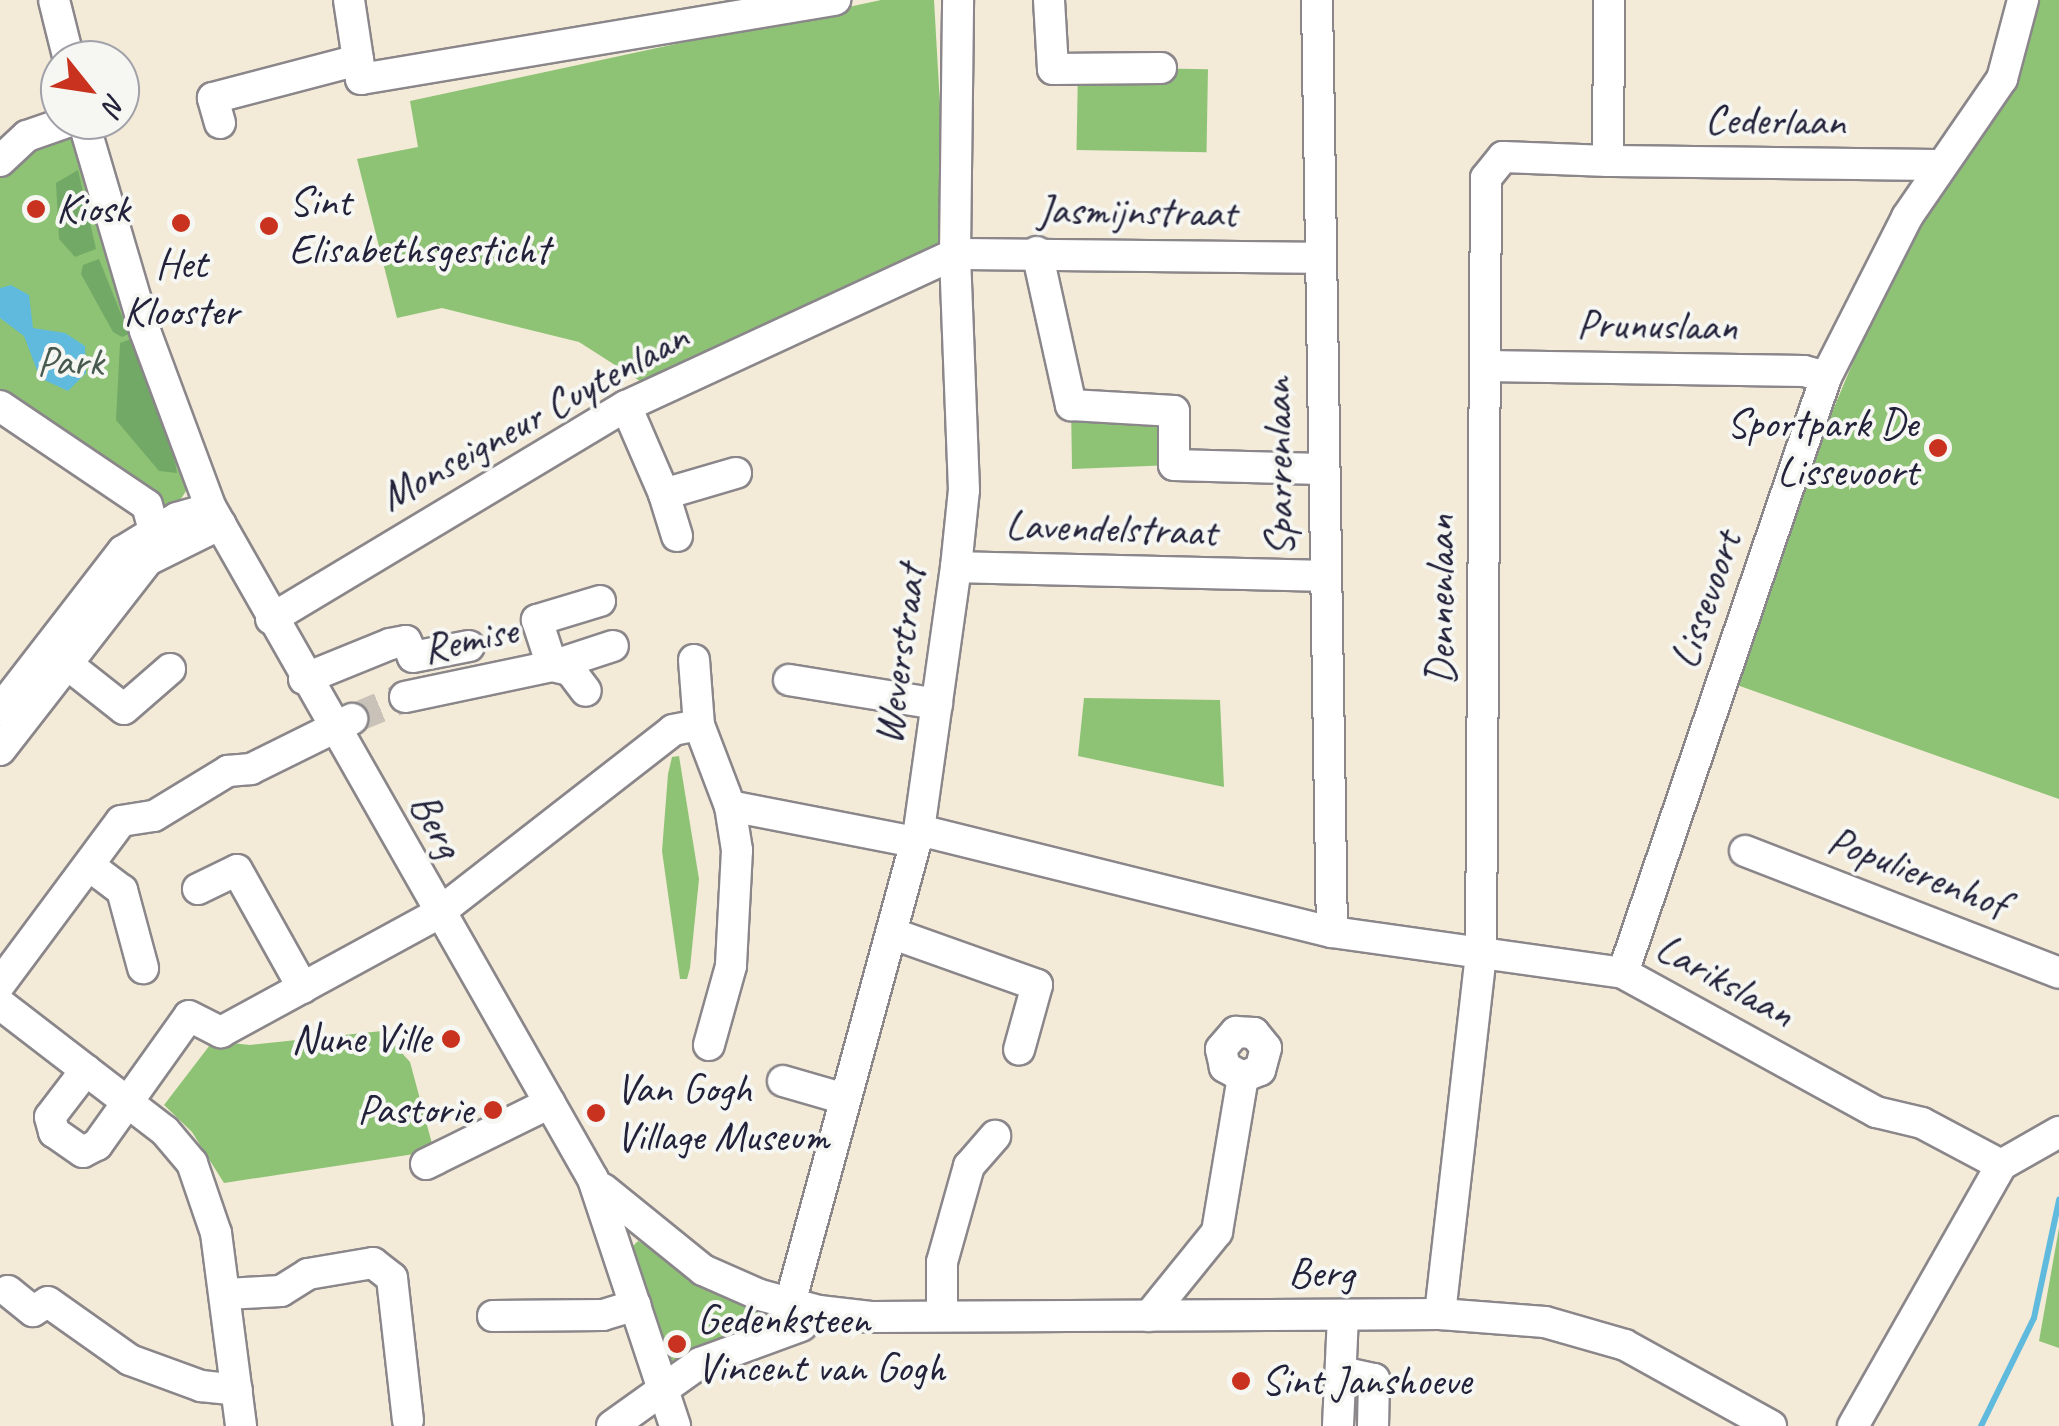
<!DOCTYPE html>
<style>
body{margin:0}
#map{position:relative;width:2059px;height:1426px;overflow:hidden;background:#f3ead8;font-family:Caveat,sans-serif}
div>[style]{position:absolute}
.green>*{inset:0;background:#8ec375;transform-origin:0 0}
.forest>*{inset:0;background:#72a966}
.water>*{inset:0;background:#5fbadd}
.stream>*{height:6px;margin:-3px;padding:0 3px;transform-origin:3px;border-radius:3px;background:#5fbadd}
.minor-tunnel>*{height:30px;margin-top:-15px;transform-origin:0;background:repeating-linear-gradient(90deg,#c9c2b9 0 30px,transparent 0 45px)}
.roads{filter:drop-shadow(2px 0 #8a868a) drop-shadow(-2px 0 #8a868a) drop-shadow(0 2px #8a868a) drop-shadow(0 -2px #8a868a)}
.minor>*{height:30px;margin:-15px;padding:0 15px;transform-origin:15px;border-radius:15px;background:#fff}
.dots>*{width:28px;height:28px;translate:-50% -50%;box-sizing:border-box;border:5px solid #f6f6f2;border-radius:50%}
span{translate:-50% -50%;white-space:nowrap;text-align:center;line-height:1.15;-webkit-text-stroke:8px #f6f6f2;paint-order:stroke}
.street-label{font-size:42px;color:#22223b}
.poi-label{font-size:42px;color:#22223b}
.left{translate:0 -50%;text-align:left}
.right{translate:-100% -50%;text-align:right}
.park-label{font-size:42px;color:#485a4f}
.north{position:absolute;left:40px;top:40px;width:100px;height:100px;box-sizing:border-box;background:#f6f6f2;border:2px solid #a1a1a9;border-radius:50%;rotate:120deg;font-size:28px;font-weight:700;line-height:40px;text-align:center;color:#22223b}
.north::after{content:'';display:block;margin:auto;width:35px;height:45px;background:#c8321e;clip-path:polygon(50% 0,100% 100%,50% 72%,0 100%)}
</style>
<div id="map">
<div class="green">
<i style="clip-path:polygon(881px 0,934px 0,947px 227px,938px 247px,850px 295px,640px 381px,579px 342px,442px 308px,397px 318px,357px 159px,418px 147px,410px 101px)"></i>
<i style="clip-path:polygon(2038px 0,2059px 0,2059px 799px,1720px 679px,1914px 217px,2008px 98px)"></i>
<i style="left:1078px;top:67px;width:130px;height:83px;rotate:1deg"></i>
<i style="clip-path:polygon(59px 130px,75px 137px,182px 458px,186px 491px,170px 516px,0 399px,0 171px)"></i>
<i style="clip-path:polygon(1071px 405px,1174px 411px,1174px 465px,1072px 469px)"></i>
<i style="clip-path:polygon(1084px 698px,1220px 700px,1224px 787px,1078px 756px)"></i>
<i style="clip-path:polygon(679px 756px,699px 879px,690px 968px,687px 979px,680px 979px,662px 851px,668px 774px,672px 757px)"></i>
<i style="clip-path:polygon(382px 1031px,410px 1062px,434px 1151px,224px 1183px,192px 1132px,164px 1105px,213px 1041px,250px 1045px)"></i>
<i style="clip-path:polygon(2059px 1228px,2059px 1348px,2039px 1341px)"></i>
<i style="clip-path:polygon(638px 1241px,774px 1311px,777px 1318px,672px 1367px,660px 1363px,630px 1249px)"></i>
</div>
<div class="forest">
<i style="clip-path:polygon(78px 170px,96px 249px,75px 257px,59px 239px,56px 183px)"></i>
<i style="clip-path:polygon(99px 259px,129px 334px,122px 337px,113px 332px,81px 274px,83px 265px)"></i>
<i style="clip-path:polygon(131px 339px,171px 442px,177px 473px,159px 471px,116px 420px,120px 343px)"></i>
</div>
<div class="water">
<i style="clip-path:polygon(11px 285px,29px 295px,33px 328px,65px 333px,85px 346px,86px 373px,68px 391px,40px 378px,24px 336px,0 318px,0 288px)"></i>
</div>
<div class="stream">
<i style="left:1981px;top:1426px;width:120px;rotate:-63.9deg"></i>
<i style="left:2034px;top:1318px;width:121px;rotate:-78deg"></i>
</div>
<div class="minor-tunnel">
<i style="left:352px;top:719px;width:57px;rotate:-22.5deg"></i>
</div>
<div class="roads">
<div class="minor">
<i style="left:54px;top:0;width:62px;rotate:76deg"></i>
<i style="left:349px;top:0;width:80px;rotate:81.4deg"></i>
<i style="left:361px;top:79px;width:481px;rotate:-9.5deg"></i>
<i style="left:1049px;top:0;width:69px;rotate:86.7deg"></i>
<i style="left:1053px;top:69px;width:108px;rotate:-0.5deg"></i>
<i style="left:1317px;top:0;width:932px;rotate:89.08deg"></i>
<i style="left:83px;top:120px;width:220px;rotate:73.6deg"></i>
<i style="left:145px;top:331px;width:189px;rotate:69.6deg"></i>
<i style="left:211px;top:508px;width:772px;rotate:60.35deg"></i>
<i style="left:593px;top:1179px;width:260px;rotate:71.6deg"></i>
<i style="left:220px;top:123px;width:26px;rotate:-106deg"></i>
<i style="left:213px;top:98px;width:150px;rotate:-14.7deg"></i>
<i style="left:0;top:161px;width:37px;rotate:-43deg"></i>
<i style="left:27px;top:136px;width:49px;rotate:-19.2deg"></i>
<i style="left:1608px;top:161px;width:333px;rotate:0.7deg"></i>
<i style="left:1037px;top:252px;width:157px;rotate:77.5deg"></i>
<i style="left:1071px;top:405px;width:103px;rotate:3.3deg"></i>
<i style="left:1174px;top:411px;width:54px;rotate:90deg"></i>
<i style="left:1174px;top:465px;width:147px;rotate:1.6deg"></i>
<i style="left:1485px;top:366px;width:319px;rotate:0.9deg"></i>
<i style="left:1804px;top:371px;width:23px;rotate:15deg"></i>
<i style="left:0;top:406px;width:177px;rotate:34deg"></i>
<i style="left:147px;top:505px;width:45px;rotate:74.4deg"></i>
<i style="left:626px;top:406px;width:96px;rotate:66.6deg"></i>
<i style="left:664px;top:494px;width:75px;rotate:-16.3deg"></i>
<i style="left:664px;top:494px;width:44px;rotate:72.8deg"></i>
<i style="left:956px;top:567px;width:368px;rotate:1.4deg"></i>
<i style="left:600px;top:601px;width:66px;rotate:163.2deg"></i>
<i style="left:537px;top:620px;width:48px;rotate:71.9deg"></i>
<i style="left:552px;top:666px;width:64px;rotate:-18.2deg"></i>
<i style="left:271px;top:619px;width:414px;rotate:-31deg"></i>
<i style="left:626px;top:406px;width:362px;rotate:-24.8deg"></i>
<i style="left:955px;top:254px;width:363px;rotate:0.6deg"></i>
<i style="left:53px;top:653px;width:90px;rotate:38.3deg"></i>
<i style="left:124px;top:709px;width:61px;rotate:-41deg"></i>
<i style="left:694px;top:660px;width:65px;rotate:85.6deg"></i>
<i style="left:699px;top:725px;width:87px;rotate:69.1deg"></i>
<i style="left:730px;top:806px;width:45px;rotate:81deg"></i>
<i style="left:737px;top:850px;width:116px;rotate:93deg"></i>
<i style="left:731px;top:966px;width:82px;rotate:105.6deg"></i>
<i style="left:304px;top:679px;width:93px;rotate:-22.1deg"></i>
<i style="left:390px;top:644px;width:16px;rotate:-11deg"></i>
<i style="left:406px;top:641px;width:17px;rotate:66deg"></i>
<i style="left:413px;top:657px;width:57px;rotate:-11.1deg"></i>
<i style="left:789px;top:680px;width:150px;rotate:9.2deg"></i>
<i style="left:405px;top:697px;width:150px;rotate:-11.9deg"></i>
<i style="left:552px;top:666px;width:18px;rotate:13deg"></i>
<i style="left:570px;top:670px;width:26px;rotate:53deg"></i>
<i style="left:0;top:710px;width:201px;rotate:-52.3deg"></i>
<i style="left:123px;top:551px;width:63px;rotate:-31.4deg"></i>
<i style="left:177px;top:518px;width:35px;rotate:-16deg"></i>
<i style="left:0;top:750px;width:241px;rotate:-52.1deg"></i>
<i style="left:148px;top:560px;width:81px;rotate:-26.3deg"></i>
<i style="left:730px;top:806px;width:189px;rotate:11deg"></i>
<i style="left:919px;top:830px;width:425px;rotate:13.9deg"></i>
<i style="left:1332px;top:932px;width:294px;rotate:8deg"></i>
<i style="left:1623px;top:973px;width:289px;rotate:28.8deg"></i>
<i style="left:1876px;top:1112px;width:47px;rotate:13.4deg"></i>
<i style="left:1922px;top:1123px;width:89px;rotate:28deg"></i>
<i style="left:1745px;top:851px;width:337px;rotate:21.2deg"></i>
<i style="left:91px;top:867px;width:39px;rotate:37deg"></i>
<i style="left:122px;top:890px;width:81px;rotate:74.9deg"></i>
<i style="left:198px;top:889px;width:43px;rotate:-26deg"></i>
<i style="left:237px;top:870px;width:135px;rotate:60.8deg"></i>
<i style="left:891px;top:933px;width:155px;rotate:19.6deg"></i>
<i style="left:1037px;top:985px;width:67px;rotate:105.5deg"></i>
<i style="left:1623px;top:973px;width:630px;rotate:-71.19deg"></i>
<i style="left:1826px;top:377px;width:179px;rotate:-63.1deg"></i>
<i style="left:1907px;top:217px;width:168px;rotate:-55.5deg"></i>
<i style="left:2002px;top:79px;width:82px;rotate:-75.1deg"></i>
<i style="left:0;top:984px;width:203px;rotate:-53.4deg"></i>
<i style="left:121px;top:821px;width:33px;rotate:-9deg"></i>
<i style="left:154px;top:816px;width:87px;rotate:-31.3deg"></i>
<i style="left:228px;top:771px;width:23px;rotate:-5deg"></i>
<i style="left:251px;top:769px;width:113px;rotate:-26.3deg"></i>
<i style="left:0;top:1004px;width:208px;rotate:37.6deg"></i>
<i style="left:165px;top:1131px;width:42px;rotate:49.8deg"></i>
<i style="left:192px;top:1163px;width:74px;rotate:71.1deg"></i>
<i style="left:216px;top:1233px;width:195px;rotate:82.6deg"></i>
<i style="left:1236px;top:1032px;width:18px;rotate:3deg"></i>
<i style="left:1254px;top:1033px;width:19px;rotate:51deg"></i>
<i style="left:1266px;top:1048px;width:23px;rotate:105deg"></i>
<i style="left:1260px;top:1070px;width:18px;rotate:158deg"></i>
<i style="left:1243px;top:1077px;width:21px;rotate:-151deg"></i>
<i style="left:1225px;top:1067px;width:18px;rotate:-103deg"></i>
<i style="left:1221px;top:1049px;width:23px;rotate:-49deg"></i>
<i style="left:86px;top:1070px;width:59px;rotate:127.5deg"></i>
<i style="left:50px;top:1117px;width:16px;rotate:75deg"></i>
<i style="left:54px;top:1132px;width:35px;rotate:35deg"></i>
<i style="left:83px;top:1152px;width:16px;rotate:-27deg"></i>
<i style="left:97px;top:1145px;width:158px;rotate:-54.5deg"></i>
<i style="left:189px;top:1016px;width:36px;rotate:27deg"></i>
<i style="left:221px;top:1032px;width:246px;rotate:-28.6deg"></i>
<i style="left:437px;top:914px;width:299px;rotate:-37.9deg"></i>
<i style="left:673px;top:730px;width:26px;rotate:-11deg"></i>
<i style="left:783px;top:1081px;width:61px;rotate:16.1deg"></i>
<i style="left:426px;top:1164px;width:138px;rotate:-26.2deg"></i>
<i style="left:2001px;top:1165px;width:67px;rotate:-29.6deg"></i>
<i style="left:603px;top:1189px;width:129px;rotate:39deg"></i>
<i style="left:703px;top:1270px;width:62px;rotate:23.7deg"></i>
<i style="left:760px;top:1295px;width:61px;rotate:15.2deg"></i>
<i style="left:819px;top:1311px;width:52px;rotate:6.6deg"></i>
<i style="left:871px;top:1317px;width:569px;rotate:-0.3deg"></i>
<i style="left:1440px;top:1314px;width:105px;rotate:4.4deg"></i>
<i style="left:1545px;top:1322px;width:83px;rotate:16deg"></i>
<i style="left:1625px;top:1345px;width:167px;rotate:29deg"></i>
<i style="left:8px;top:1291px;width:32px;rotate:39deg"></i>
<i style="left:33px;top:1311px;width:17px;rotate:-31deg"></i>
<i style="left:48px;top:1302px;width:100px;rotate:35.3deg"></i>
<i style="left:130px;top:1360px;width:76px;rotate:20.1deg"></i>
<i style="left:201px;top:1386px;width:36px;rotate:6deg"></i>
<i style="left:226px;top:1294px;width:55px;rotate:-3.1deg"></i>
<i style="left:281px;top:1291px;width:32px;rotate:-32deg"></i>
<i style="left:308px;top:1274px;width:66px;rotate:-9.6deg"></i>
<i style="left:373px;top:1263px;width:24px;rotate:38deg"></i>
<i style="left:392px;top:1278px;width:143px;rotate:83.6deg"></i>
<i style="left:1440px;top:1314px;width:363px;rotate:-83.5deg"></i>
<i style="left:1481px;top:953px;width:775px;rotate:-89.63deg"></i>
<i style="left:1486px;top:178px;width:27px;rotate:-51deg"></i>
<i style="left:1503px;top:157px;width:105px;rotate:2.2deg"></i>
<i style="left:1608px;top:161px;width:161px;rotate:-89.6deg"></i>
<i style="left:493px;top:1316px;width:110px;rotate:-0.5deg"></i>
<i style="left:603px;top:1315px;width:34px;rotate:-17deg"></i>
<i style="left:942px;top:1316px;width:54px;rotate:-90deg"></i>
<i style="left:942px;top:1262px;width:100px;rotate:-74.3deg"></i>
<i style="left:969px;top:1166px;width:40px;rotate:-49deg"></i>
<i style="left:1149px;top:1316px;width:108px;rotate:-51deg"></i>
<i style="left:1217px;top:1232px;width:157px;rotate:-80.5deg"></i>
<i style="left:783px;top:1329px;width:517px;rotate:-74.75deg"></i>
<i style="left:919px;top:830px;width:266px;rotate:-82deg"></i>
<i style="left:956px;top:567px;width:77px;rotate:-84.1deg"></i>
<i style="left:964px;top:490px;width:236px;rotate:-92.2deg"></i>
<i style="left:955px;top:254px;width:254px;rotate:-89.3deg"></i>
<i style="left:1341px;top:1372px;width:34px;rotate:12deg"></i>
<i style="left:1374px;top:1379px;width:47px;rotate:91.2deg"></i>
<i style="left:612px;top:1426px;width:108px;rotate:-35.6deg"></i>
<i style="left:700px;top:1363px;width:108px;rotate:-20.1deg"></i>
<i style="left:1338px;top:1426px;width:110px;rotate:-87.4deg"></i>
<i style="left:1853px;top:1426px;width:300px;rotate:-60.4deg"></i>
</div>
</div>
<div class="dots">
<i style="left:36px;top:209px;background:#c8321e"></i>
<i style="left:181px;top:223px;background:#c8321e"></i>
<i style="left:269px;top:226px;background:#c8321e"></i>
<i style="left:1938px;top:448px;background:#c8321e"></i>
<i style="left:451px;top:1039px;background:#c8321e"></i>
<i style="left:493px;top:1110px;background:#c8321e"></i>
<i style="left:596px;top:1113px;background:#c8321e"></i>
<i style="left:677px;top:1344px;background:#c8321e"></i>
<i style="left:1241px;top:1381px;background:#c8321e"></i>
</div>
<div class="street-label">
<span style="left:1775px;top:121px;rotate:1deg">Cederlaan</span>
<span style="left:1137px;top:212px;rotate:1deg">Jasmijnstraat</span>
<span style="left:1657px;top:326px;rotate:1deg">Prunuslaan</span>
<span style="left:534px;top:417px;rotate:-29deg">Monseigneur Cuytenlaan</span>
<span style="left:1279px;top:467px;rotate:-91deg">Sparrenlaan</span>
<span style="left:1111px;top:529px;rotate:2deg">Lavendelstraat</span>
<span style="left:1441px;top:600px;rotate:-90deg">Dennenlaan</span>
<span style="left:1706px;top:600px;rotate:-71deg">Lissevoort</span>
<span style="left:470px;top:640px;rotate:-12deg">Remise</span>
<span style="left:900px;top:655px;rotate:-82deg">Weverstraat</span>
<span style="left:436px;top:825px;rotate:61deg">Berg</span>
<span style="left:1917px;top:872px;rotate:21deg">Populierenhof</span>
<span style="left:1725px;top:981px;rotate:29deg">Larikslaan</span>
<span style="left:1321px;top:1273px">Berg</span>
</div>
<div class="poi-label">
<span class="left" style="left:289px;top:226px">Sint<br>Elisabethsgesticht</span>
<span class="left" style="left:56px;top:209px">Kiosk</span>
<span style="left:181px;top:288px">Het<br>Klooster</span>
<span class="right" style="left:1918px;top:448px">Sportpark De<br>Lissevoort</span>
<span class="right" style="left:431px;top:1039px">Nune Ville</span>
<span class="left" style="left:616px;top:1113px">Van Gogh<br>Village Museum</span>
<span class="right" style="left:473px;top:1110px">Pastorie</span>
<span class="left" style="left:697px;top:1344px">Gedenksteen<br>Vincent van Gogh</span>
<span class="left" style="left:1261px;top:1381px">Sint Janshoeve</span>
</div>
<div class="park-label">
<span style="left:70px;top:362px">Park</span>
</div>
<div class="north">N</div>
</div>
